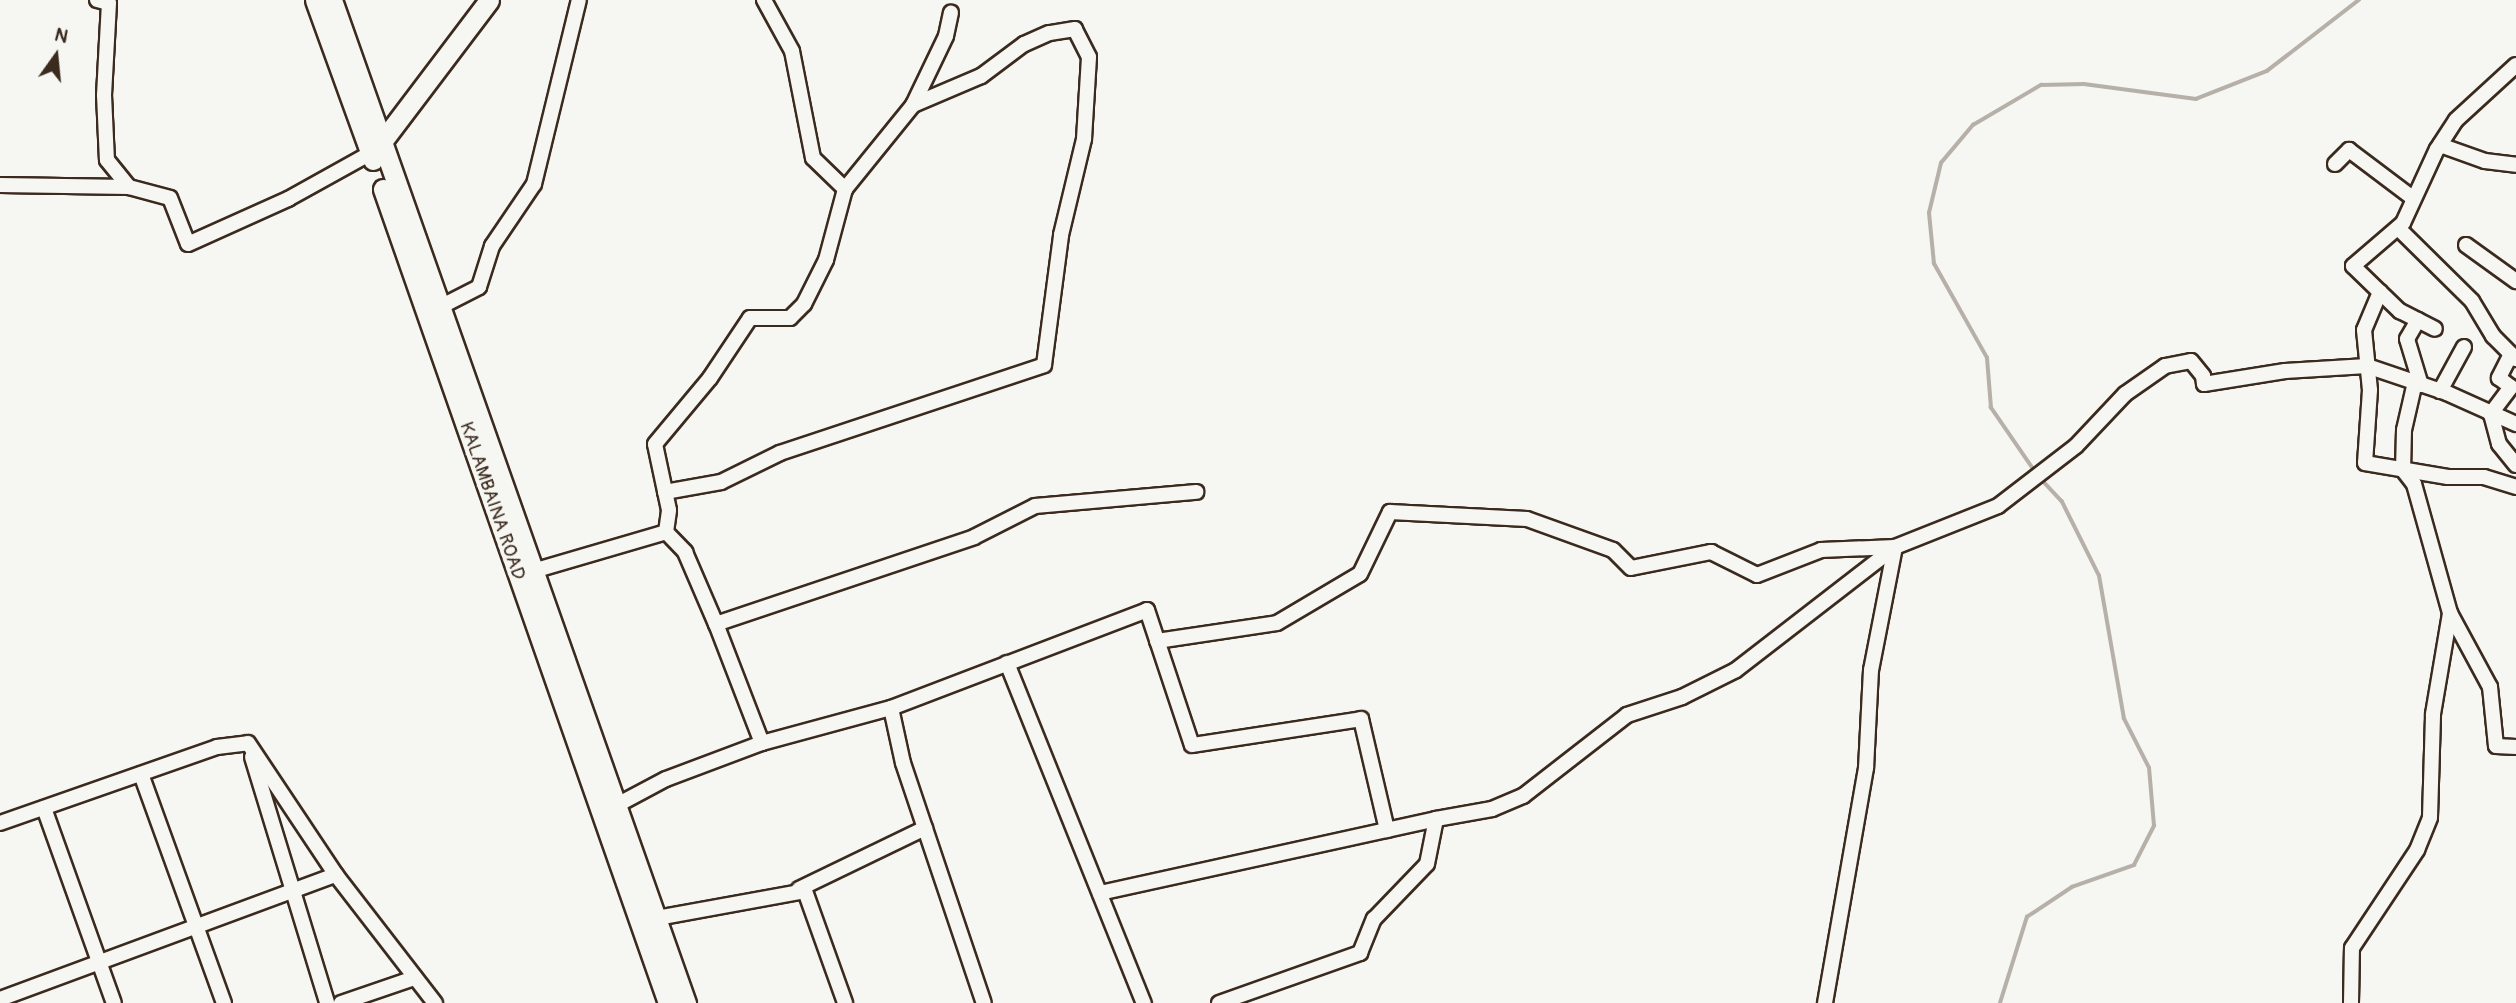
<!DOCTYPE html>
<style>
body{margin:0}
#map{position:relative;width:2516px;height:1003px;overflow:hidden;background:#f6f6f2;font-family:Pangolin,sans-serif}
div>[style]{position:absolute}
.stream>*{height:3.5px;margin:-1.75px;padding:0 1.75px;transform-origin:1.75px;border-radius:1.75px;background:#b6b0a9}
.roads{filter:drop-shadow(2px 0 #3b2a1e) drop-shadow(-2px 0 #3b2a1e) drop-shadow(0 2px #3b2a1e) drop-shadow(0 -2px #3b2a1e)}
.street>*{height:14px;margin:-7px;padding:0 7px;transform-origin:7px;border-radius:7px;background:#f6f6f2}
.secondary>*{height:19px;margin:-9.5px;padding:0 9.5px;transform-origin:9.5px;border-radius:9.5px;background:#f6f6f2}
span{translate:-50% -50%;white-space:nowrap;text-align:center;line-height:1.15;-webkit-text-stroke:7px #f6f6f2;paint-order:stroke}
.street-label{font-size:19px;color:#3b2a1e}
.north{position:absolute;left:21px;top:21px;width:70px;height:70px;-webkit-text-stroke:5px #f6f6f2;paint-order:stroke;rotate:15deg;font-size:19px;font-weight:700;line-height:28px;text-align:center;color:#3b2a1e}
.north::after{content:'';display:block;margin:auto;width:24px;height:32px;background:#3b2a1e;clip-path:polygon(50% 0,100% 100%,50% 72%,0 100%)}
</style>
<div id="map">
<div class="stream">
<i style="left:2035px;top:472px;width:78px;rotate:-124.5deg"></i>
<i style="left:1991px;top:408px;width:50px;rotate:-94.6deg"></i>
<i style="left:1987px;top:358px;width:108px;rotate:-119.4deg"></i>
<i style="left:1934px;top:264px;width:51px;rotate:-95.6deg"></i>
<i style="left:1929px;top:213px;width:51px;rotate:-76.5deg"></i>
<i style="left:1941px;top:163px;width:50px;rotate:-49.9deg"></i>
<i style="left:1973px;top:125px;width:79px;rotate:-30.5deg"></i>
<i style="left:2041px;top:85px;width:43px;rotate:-1.3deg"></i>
<i style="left:2084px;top:84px;width:113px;rotate:7.6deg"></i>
<i style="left:2196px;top:99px;width:76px;rotate:-21.5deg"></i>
<i style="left:2267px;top:71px;width:116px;rotate:-37.7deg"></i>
<i style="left:2000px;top:1003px;width:90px;rotate:-72.6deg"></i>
<i style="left:2027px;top:917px;width:54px;rotate:-33.7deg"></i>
<i style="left:2072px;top:887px;width:66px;rotate:-19.5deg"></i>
<i style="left:2134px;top:865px;width:44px;rotate:-62.9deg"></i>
<i style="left:2154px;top:826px;width:58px;rotate:-94.9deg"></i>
<i style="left:2149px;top:768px;width:55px;rotate:-117deg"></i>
<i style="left:2124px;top:719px;width:145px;rotate:-99.9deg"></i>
<i style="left:2099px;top:576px;width:83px;rotate:-116.6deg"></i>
<i style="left:2062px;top:502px;width:33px;rotate:-133deg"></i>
</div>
<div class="roads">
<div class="street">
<i style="left:97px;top:0;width:12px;rotate:14deg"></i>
<i style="left:109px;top:3px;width:92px;rotate:93.1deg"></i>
<i style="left:104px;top:95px;width:65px;rotate:87.4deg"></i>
<i style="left:107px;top:160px;width:35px;rotate:51deg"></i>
<i style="left:764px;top:0;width:58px;rotate:61.2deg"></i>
<i style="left:792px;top:51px;width:109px;rotate:78.9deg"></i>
<i style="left:813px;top:158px;width:45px;rotate:44.1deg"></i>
<i style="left:2516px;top:65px;width:81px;rotate:137.5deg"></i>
<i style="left:2456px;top:120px;width:35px;rotate:123deg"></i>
<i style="left:2437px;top:149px;width:81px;rotate:114.7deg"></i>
<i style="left:2403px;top:223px;width:66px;rotate:139.3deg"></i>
<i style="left:2353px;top:266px;width:37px;rotate:44deg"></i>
<i style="left:2380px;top:292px;width:41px;rotate:112.8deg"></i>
<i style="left:2364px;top:330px;width:60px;rotate:84.3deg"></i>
<i style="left:2370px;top:390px;width:73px;rotate:93.9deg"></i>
<i style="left:2365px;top:463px;width:84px;rotate:9.6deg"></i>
<i style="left:2448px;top:477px;width:36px"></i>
<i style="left:2484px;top:477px;width:34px;rotate:17deg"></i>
<i style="left:2440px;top:145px;width:48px;rotate:19.6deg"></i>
<i style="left:2485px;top:161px;width:31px;rotate:7deg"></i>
<i style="left:2335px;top:164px;width:20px;rotate:-45deg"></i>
<i style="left:2349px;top:150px;width:81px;rotate:37deg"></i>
<i style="left:0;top:185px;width:129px;rotate:0.9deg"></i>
<i style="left:129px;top:187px;width:42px;rotate:15deg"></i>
<i style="left:170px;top:198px;width:49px;rotate:68.6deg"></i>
<i style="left:188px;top:244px;width:110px;rotate:-24.2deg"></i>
<i style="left:288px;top:199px;width:95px;rotate:-29deg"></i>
<i style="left:2398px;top:228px;width:104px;rotate:44.6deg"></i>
<i style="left:2472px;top:301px;width:41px;rotate:59deg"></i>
<i style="left:2493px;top:336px;width:33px;rotate:45deg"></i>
<i style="left:2466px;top:245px;width:62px;rotate:35.8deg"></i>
<i style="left:2380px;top:292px;width:28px;rotate:44deg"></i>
<i style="left:2400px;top:311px;width:39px;rotate:27deg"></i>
<i style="left:440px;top:307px;width:44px;rotate:-27.1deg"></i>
<i style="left:479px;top:287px;width:43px;rotate:-72.4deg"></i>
<i style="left:492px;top:246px;width:75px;rotate:-55.9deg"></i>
<i style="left:534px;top:184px;width:189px;rotate:-76.3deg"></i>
<i style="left:2418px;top:320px;width:22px;rotate:120deg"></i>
<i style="left:2407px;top:339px;width:48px;rotate:73.1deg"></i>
<i style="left:2511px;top:354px;width:27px;rotate:117deg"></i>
<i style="left:2499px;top:378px;width:15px;rotate:37deg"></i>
<i style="left:2511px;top:387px;width:34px;rotate:127deg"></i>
<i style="left:2491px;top:414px;width:31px;rotate:75deg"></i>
<i style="left:2499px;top:444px;width:27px;rotate:51deg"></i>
<i style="left:2415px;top:382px;width:49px;rotate:102.9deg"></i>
<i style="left:2404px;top:430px;width:40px;rotate:91.4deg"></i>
<i style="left:2403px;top:470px;width:18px;rotate:52deg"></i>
<i style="left:2414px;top:484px;width:134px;rotate:74.4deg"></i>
<i style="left:2450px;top:613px;width:84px;rotate:61.6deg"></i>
<i style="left:2490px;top:687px;width:59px;rotate:84.2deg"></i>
<i style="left:2496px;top:746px;width:20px;rotate:3deg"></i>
<i style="left:2440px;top:391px;width:50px;rotate:-61.4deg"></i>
<i style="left:665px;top:492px;width:57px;rotate:-10.1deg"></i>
<i style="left:721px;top:482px;width:66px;rotate:-26.2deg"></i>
<i style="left:780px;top:453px;width:278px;rotate:-18.4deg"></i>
<i style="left:1044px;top:365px;width:131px;rotate:-82.5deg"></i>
<i style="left:1061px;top:235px;width:99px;rotate:-76.5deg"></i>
<i style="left:1084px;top:139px;width:82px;rotate:-86.5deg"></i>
<i style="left:1089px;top:57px;width:31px;rotate:-117deg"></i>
<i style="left:1075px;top:29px;width:26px;rotate:171deg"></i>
<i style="left:1049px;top:33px;width:27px;rotate:156deg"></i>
<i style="left:1024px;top:44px;width:54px;rotate:143.3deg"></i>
<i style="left:981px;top:76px;width:74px;rotate:156.9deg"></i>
<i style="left:666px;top:532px;width:28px;rotate:46deg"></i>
<i style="left:685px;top:552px;width:78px;rotate:66.7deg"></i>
<i style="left:533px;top:571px;width:139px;rotate:-16.3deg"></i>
<i style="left:666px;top:532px;width:22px;rotate:-82deg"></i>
<i style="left:669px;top:510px;width:67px;rotate:-102deg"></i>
<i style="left:655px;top:444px;width:86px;rotate:-50.2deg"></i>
<i style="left:710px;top:378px;width:72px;rotate:-56.3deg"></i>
<i style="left:750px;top:318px;width:40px"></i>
<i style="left:790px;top:318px;width:20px;rotate:-45deg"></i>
<i style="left:804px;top:304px;width:49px;rotate:-63.4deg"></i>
<i style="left:826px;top:260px;width:73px;rotate:-75deg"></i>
<i style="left:845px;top:189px;width:108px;rotate:-51deg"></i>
<i style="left:913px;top:105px;width:76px;rotate:-64.4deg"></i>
<i style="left:946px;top:36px;width:24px;rotate:-78deg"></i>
<i style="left:1157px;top:641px;width:121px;rotate:-8.5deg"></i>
<i style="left:1277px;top:623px;width:96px;rotate:-30.6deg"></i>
<i style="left:1360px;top:574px;width:69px;rotate:-64.2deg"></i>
<i style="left:1390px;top:512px;width:137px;rotate:2.9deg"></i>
<i style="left:1527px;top:519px;width:91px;rotate:19.8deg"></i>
<i style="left:1613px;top:550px;width:25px;rotate:45deg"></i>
<i style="left:1631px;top:568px;width:82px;rotate:-11.3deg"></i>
<i style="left:1711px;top:552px;width:51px;rotate:26.6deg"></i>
<i style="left:1757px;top:575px;width:69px;rotate:-21.3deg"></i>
<i style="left:1821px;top:550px;width:74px;rotate:-2.3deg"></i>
<i style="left:1895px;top:547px;width:125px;rotate:101deg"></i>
<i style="left:1871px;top:670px;width:98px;rotate:92.9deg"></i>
<i style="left:1866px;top:768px;width:239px;rotate:99.9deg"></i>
<i style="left:1007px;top:663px;width:367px;rotate:68.1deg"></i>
<i style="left:891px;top:708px;width:56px;rotate:77.7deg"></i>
<i style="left:903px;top:763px;width:253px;rotate:71.4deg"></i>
<i style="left:248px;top:743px;width:159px;rotate:56.3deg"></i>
<i style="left:336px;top:875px;width:162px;rotate:52.3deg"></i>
<i style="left:762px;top:743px;width:128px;rotate:-111.1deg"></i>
<i style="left:716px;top:624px;width:272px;rotate:-18.6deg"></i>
<i style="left:974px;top:537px;width:68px;rotate:-26.9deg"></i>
<i style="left:1035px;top:506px;width:162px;rotate:-5deg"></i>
<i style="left:252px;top:757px;width:257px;rotate:73deg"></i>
<i style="left:141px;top:774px;width:244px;rotate:70.1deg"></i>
<i style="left:617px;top:805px;width:55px;rotate:-28deg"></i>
<i style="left:666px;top:779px;width:103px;rotate:-20.6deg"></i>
<i style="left:762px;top:743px;width:134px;rotate:-15.2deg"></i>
<i style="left:891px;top:708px;width:274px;rotate:-20.9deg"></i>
<i style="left:1147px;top:610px;width:142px;rotate:71.6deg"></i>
<i style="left:1192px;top:745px;width:171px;rotate:-8.7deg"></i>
<i style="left:1361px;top:719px;width:114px;rotate:76.8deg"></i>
<i style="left:44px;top:808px;width:207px;rotate:70.3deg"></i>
<i style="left:0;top:823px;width:230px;rotate:-19.3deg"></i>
<i style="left:217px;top:747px;width:31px;rotate:-7deg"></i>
<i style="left:799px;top:889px;width:140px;rotate:-25.8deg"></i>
<i style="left:1100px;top:893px;width:344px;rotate:-12.4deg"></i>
<i style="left:657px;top:918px;width:150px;rotate:-10.3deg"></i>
<i style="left:805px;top:891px;width:119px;rotate:70.3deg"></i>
<i style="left:0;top:999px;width:358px;rotate:-20.3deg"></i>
<i style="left:341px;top:1003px;width:77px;rotate:-18.9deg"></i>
<i style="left:1219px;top:1003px;width:150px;rotate:-19.5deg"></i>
<i style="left:1360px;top:953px;width:37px;rotate:-68deg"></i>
<i style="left:1374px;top:919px;width:76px;rotate:-46.1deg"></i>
<i style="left:1427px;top:864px;width:46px;rotate:-78.7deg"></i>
<i style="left:1436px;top:819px;width:57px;rotate:-10.1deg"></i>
<i style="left:1492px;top:809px;width:34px;rotate:-23deg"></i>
<i style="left:1523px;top:796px;width:132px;rotate:-37.9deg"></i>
<i style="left:1627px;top:715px;width:58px;rotate:-18.1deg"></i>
<i style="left:1682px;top:697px;width:60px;rotate:-26.6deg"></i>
<i style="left:1736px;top:670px;width:201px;rotate:-37.7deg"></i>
<i style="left:1895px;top:547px;width:111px;rotate:-21.7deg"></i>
<i style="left:1998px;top:506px;width:98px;rotate:-37.6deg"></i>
<i style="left:2076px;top:446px;width:71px;rotate:-46.7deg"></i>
<i style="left:2125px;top:394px;width:49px;rotate:-35deg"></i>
<i style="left:2165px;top:366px;width:26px;rotate:-11deg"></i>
<i style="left:2191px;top:361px;width:19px;rotate:51deg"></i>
<i style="left:2203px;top:376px;width:8px;rotate:83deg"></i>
<i style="left:2204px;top:384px;width:82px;rotate:-9.1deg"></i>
<i style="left:2285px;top:371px;width:82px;rotate:-3.5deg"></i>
<i style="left:2367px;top:366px;width:84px;rotate:18.6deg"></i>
<i style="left:2447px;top:393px;width:76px;rotate:24.2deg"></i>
<i style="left:2351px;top:1003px;width:55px;rotate:-89deg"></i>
<i style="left:2352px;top:948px;width:118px;rotate:-56.4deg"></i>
<i style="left:2417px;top:850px;width:35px;rotate:-68deg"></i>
<i style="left:2430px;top:817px;width:103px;rotate:-88.3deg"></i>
<i style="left:2433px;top:714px;width:102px;rotate:-80.4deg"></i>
</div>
<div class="secondary">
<i style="left:315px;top:0;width:170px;rotate:70.1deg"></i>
<i style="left:332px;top:0;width:1064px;rotate:70.56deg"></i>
<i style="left:381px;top:143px;width:179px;rotate:-52.9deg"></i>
<i style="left:383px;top:189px;width:862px;rotate:70.7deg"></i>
</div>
</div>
<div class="street-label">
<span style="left:492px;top:501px;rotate:71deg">KALAMBAINA ROAD</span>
</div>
<div class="north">N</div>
</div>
